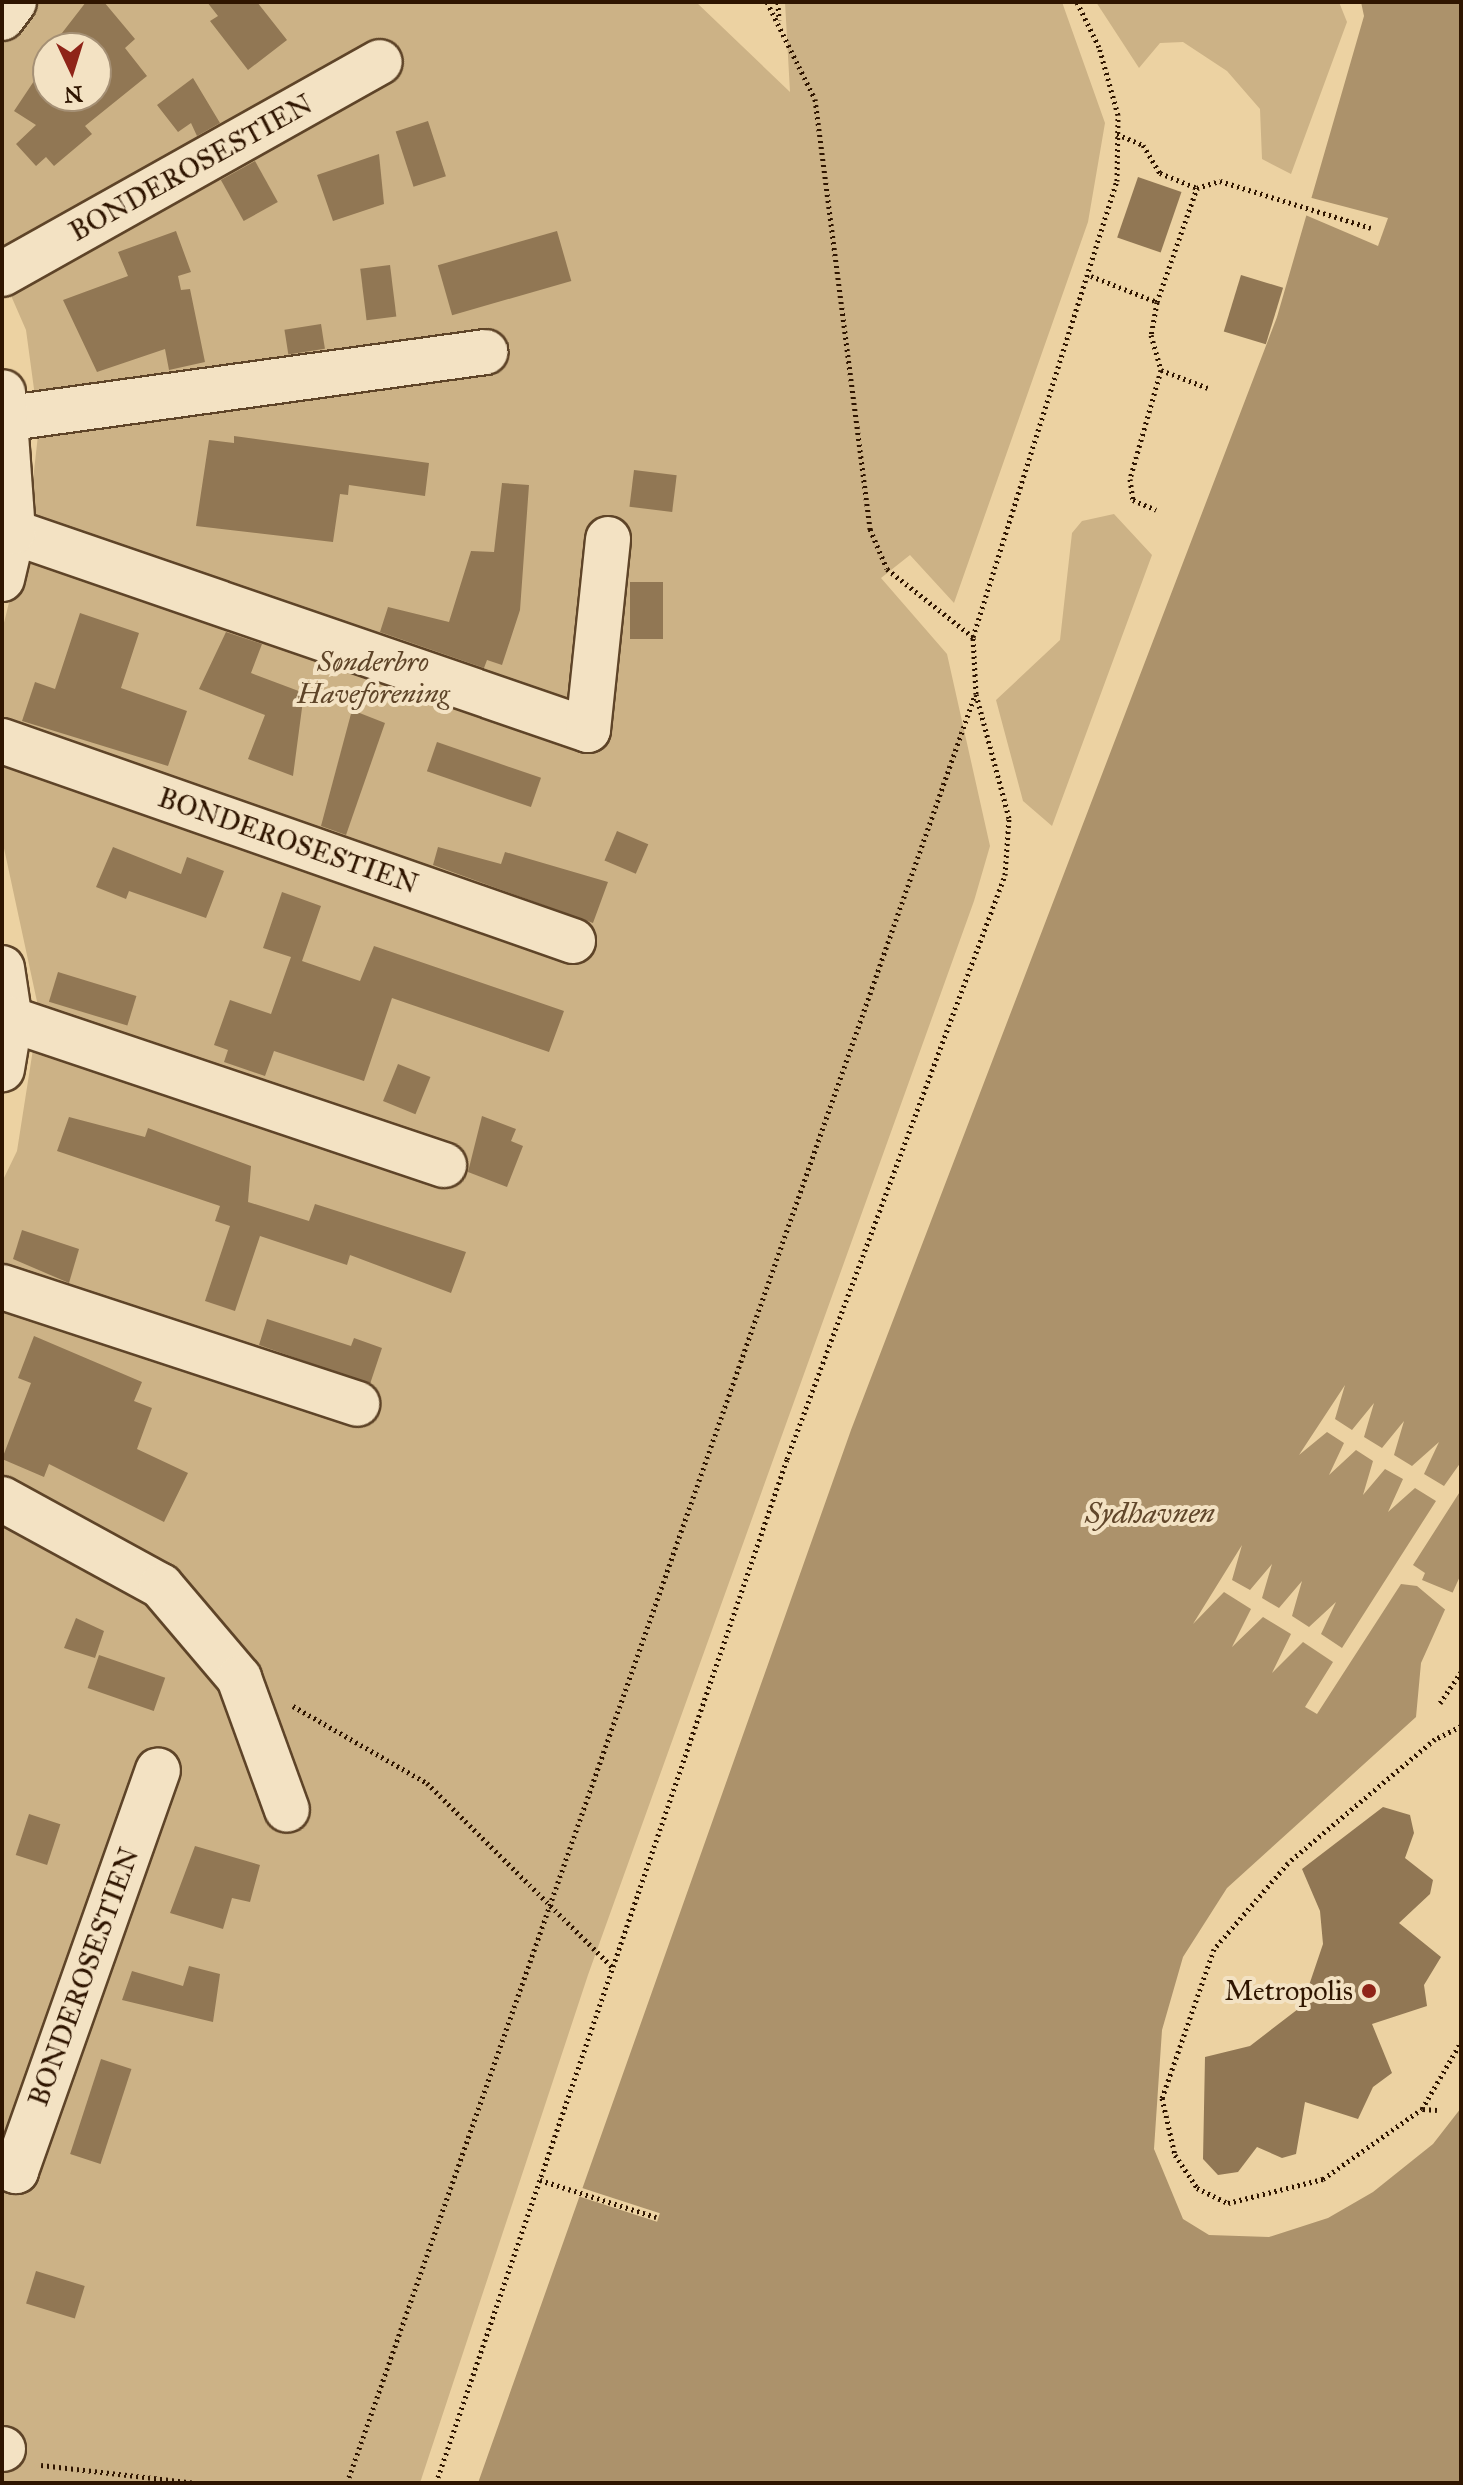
<!DOCTYPE html>
<meta charset="utf-8">
<style>
body{margin:0}
#map{position:relative;width:1463px;height:2485px;overflow:hidden;background:#ecd2a2;font-family:"IM FELL Great Primer",serif}
div>[style]{position:absolute}
.green>*{inset:0;background:#ccb286}
.water>*{inset:0;background:#ac926b}
.pier>*{inset:0;background:#ecd2a2;transform-origin:0 0}
.building>*{inset:0;background:#917754;transform-origin:0 0}
.path>*{height:5px;margin-top:-2.5px;transform-origin:0;background:repeating-linear-gradient(90deg,#2f1500 0 2px,transparent 0 6px)}
.roads{filter:drop-shadow(2px 0 #5e4428) drop-shadow(-2px 0 #5e4428) drop-shadow(0 2px #5e4428) drop-shadow(0 -2px #5e4428)}
.minor>*{height:44px;margin:-22px;padding:0 22px;transform-origin:22px;border-radius:22px;background:#f3e2c3}
.dots>*{width:22px;height:22px;translate:-50% -50%;box-sizing:border-box;border:4px solid #f3e2c3;border-radius:50%}
span{translate:-50% -50%;white-space:nowrap;text-align:center;line-height:1.15;-webkit-text-stroke:8px #f3e2c3;paint-order:stroke}
.street-label{font-size:28px;color:#2f1500}
.park-label{font-size:28px;color:#5e4428;font-style:italic}
.poi-label{font-size:28px;color:#2f1500}
.right{translate:-100% -50%;text-align:right}
.water-label{font-size:30px;color:#61472b;font-style:italic}
.frame{position:absolute;inset:0;border:4px solid #2f1500;pointer-events:none}
.north{position:absolute;left:32px;top:32px;width:80px;height:80px;box-sizing:border-box;background:#f3e2c3;border:2px solid #a59075;border-radius:50%;rotate:176deg;font-size:22px;font-weight:700;line-height:32px;text-align:center;color:#2f1500}
.north::after{content:'';display:block;margin:auto;width:28px;height:36px;background:#8f2418;clip-path:polygon(50% 0,100% 100%,50% 72%,0 100%)}
</style>
<div id="map">
<div class="green">
<i style="clip-path:polygon(evenodd,2px 2px,696px 2px,790px 92px,785px 2px,1062px 2px,1105px 123px,1088px 222px,954px 603px,910px 555px,881px 578px,947px 654px,990px 846px,974px 901px,588px 1975px,420px 2483px,2px 2483px,2px 1182px,17px 1151px,39px 1011px,2px 839px,2px 631px,28px 525px,39px 426px,26px 330px,2px 275px,2px 2px,48px 48px,96px 48px,96px 96px,48px 96px,48px 48px)"></i>
<i style="clip-path:polygon(1096px 2px,1339px 2px,1347px 22px,1291px 174px,1262px 159px,1260px 109px,1227px 71px,1183px 42px,1160px 43px,1139px 68px)"></i>
<i style="clip-path:polygon(1114px 514px,1152px 555px,1052px 826px,1023px 801px,996px 700px,1060px 640px,1072px 533px,1082px 521px)"></i>
</div>
<div class="water">
<i style="clip-path:polygon(1361px 2px,1461px 2px,1461px 1574px,1421px 1663px,1416px 1717px,1227px 1888px,1183px 1957px,1162px 2030px,1154px 2149px,1183px 2219px,1209px 2235px,1269px 2237px,1328px 2218px,1373px 2192px,1433px 2144px,1461px 2108px,1461px 2483px,478px 2483px,851px 1430px,1277px 317px,1364px 16px)"></i>
</div>
<div class="pier">
<i style="clip-path:polygon(1308px 197px,1388px 218px,1378px 246px,1303px 214px)"></i>
<i style="clip-path:polygon(1345px 1385px,1335px 1419px,1352px 1430px,1374px 1403px,1364px 1437px,1382px 1448px,1404px 1421px,1394px 1455px,1412px 1466px,1439px 1442px,1424px 1474px,1444px 1486px,1461px 1462px,1461px 1490px,1413px 1565px,1425px 1573px,1422px 1580px,1456px 1594px,1448px 1612px,1417px 1586px,1401px 1584px,1317px 1714px,1305px 1707px,1333px 1662px,1303px 1642px,1272px 1673px,1291px 1634px,1263px 1617px,1232px 1647px,1251px 1609px,1224px 1592px,1193px 1624px,1242px 1545px,1232px 1580px,1250px 1590px,1272px 1564px,1262px 1598px,1279px 1608px,1302px 1581px,1292px 1616px,1309px 1627px,1336px 1602px,1321px 1634px,1342px 1648px,1436px 1501px,1415px 1488px,1388px 1512px,1403px 1479px,1385px 1469px,1363px 1495px,1373px 1461px,1356px 1450px,1329px 1475px,1344px 1443px,1327px 1432px,1299px 1455px)"></i>
<i style="left:579px;top:2187px;width:85px;height:9px;rotate:18deg"></i>
</div>
<div class="building">
<i style="clip-path:polygon(86px 2px,104px 2px,135px 39px,125px 48px,147px 76px,85px 126px,92px 134px,54px 166px,46px 157px,36px 166px,16px 144px,36px 125px,14px 111px,48px 60px,48px 96px,96px 96px,96px 48px,55px 42px)"></i>
<i style="clip-path:polygon(207px 2px,257px 2px,287px 40px,248px 70px,210px 21px,218px 16px)"></i>
<i style="clip-path:polygon(193px 78px,220px 123px,197px 136px,191px 123px,178px 132px,157px 105px)"></i>
<i style="left:428px;top:121px;width:58px;height:34px;rotate:72deg"></i>
<i style="clip-path:polygon(379px 154px,384px 204px,333px 221px,317px 175px)"></i>
<i style="left:255px;top:161px;width:47px;height:39px;rotate:61deg"></i>
<i style="left:1138px;top:177px;width:46px;height:64px;rotate:19deg"></i>
<i style="clip-path:polygon(176px 231px,191px 272px,178px 276px,181px 290px,190px 289px,205px 362px,169px 370px,165px 349px,97px 372px,63px 300px,128px 276px,118px 252px)"></i>
<i style="left:557px;top:231px;width:52px;height:124px;rotate:74deg"></i>
<i style="left:390px;top:265px;width:52px;height:30px;rotate:83deg"></i>
<i style="left:1241px;top:275px;width:44px;height:59px;rotate:17deg"></i>
<i style="left:321px;top:324px;width:25px;height:37px;rotate:81deg"></i>
<i style="clip-path:polygon(234px 436px,429px 463px,425px 496px,349px 485px,348px 495px,340px 494px,333px 542px,196px 526px,209px 440px,234px 443px)"></i>
<i style="left:634px;top:470px;width:43px;height:37px;rotate:7deg"></i>
<i style="clip-path:polygon(502px 483px,529px 485px,520px 610px,502px 665px,487px 660px,484px 668px,380px 632px,388px 607px,449px 622px,471px 551px,494px 552px)"></i>
<i style="left:630px;top:582px;width:33px;height:57px"></i>
<i style="clip-path:polygon(80px 613px,139px 633px,121px 688px,187px 711px,168px 766px,22px 721px,35px 682px,55px 689px)"></i>
<i style="clip-path:polygon(226px 632px,262px 644px,251px 673px,304px 693px,293px 776px,248px 759px,265px 715px,199px 689px)"></i>
<i style="clip-path:polygon(352px 710px,385px 723px,346px 835px,321px 826px)"></i>
<i style="left:437px;top:742px;width:110px;height:31px;rotate:19deg"></i>
<i style="left:617px;top:831px;width:34px;height:32px;rotate:23deg"></i>
<i style="clip-path:polygon(113px 847px,181px 874px,187px 857px,224px 871px,206px 918px,129px 891px,126px 899px,96px 887px)"></i>
<i style="clip-path:polygon(438px 847px,501px 864px,505px 852px,608px 882px,593px 923px,433px 865px)"></i>
<i style="clip-path:polygon(282px 892px,321px 906px,302px 961px,360px 981px,374px 946px,564px 1011px,549px 1052px,392px 998px,364px 1081px,274px 1051px,265px 1076px,224px 1062px,228px 1050px,214px 1045px,230px 1000px,271px 1014px,291px 957px,263px 948px)"></i>
<i style="left:58px;top:972px;width:82px;height:31px;rotate:17deg"></i>
<i style="left:398px;top:1064px;width:35px;height:40px;rotate:22deg"></i>
<i style="clip-path:polygon(482px 1116px,516px 1129px,511px 1141px,523px 1146px,507px 1187px,468px 1172px)"></i>
<i style="clip-path:polygon(69px 1117px,145px 1137px,148px 1128px,251px 1166px,248px 1202px,309px 1221px,315px 1204px,466px 1252px,451px 1293px,350px 1255px,347px 1265px,260px 1236px,235px 1311px,205px 1301px,230px 1226px,215px 1221px,220px 1206px,57px 1151px)"></i>
<i style="clip-path:polygon(22px 1230px,79px 1249px,69px 1283px,13px 1259px)"></i>
<i style="clip-path:polygon(267px 1319px,351px 1346px,354px 1338px,382px 1348px,370px 1384px,259px 1345px)"></i>
<i style="clip-path:polygon(34px 1336px,142px 1382px,134px 1401px,152px 1408px,137px 1449px,188px 1473px,164px 1522px,49px 1464px,44px 1477px,2px 1459px,31px 1383px,18px 1378px)"></i>
<i style="clip-path:polygon(76px 1618px,104px 1631px,95px 1658px,64px 1648px)"></i>
<i style="left:99px;top:1655px;width:70px;height:35px;rotate:19deg"></i>
<i style="clip-path:polygon(1383px 1807px,1410px 1815px,1414px 1833px,1405px 1858px,1433px 1880px,1430px 1894px,1399px 1923px,1441px 1957px,1424px 1985px,1427px 2006px,1372px 2024px,1392px 2073px,1373px 2087px,1358px 2119px,1305px 2102px,1296px 2154px,1282px 2158px,1257px 2147px,1238px 2172px,1218px 2175px,1203px 2159px,1205px 2057px,1250px 2046px,1302px 2006px,1323px 1944px,1320px 1911px,1302px 1869px)"></i>
<i style="left:29px;top:1814px;width:33px;height:43px;rotate:18deg"></i>
<i style="clip-path:polygon(195px 1846px,260px 1865px,250px 1902px,232px 1898px,223px 1929px,170px 1913px)"></i>
<i style="clip-path:polygon(189px 1966px,220px 1974px,213px 2022px,122px 2000px,132px 1971px,183px 1986px)"></i>
<i style="left:101px;top:2059px;width:32px;height:100px;rotate:18deg"></i>
<i style="left:36px;top:2271px;width:51px;height:34px;rotate:17deg"></i>
</div>
<div class="path">
<i style="left:767px;top:2px;width:108px;rotate:63.7deg"></i>
<i style="left:815px;top:99px;width:434px;rotate:82.7deg"></i>
<i style="left:870px;top:529px;width:43px;rotate:67deg"></i>
<i style="left:887px;top:569px;width:110px;rotate:38.3deg"></i>
<i style="left:778px;top:2px;width:18px;rotate:87deg"></i>
<i style="left:1117px;top:134px;width:28px;rotate:23deg"></i>
<i style="left:1143px;top:145px;width:33px;rotate:59deg"></i>
<i style="left:1160px;top:173px;width:40px;rotate:22deg"></i>
<i style="left:1197px;top:188px;width:24px;rotate:-17deg"></i>
<i style="left:1220px;top:181px;width:158px;rotate:17.3deg"></i>
<i style="left:1091px;top:276px;width:71px;rotate:21.5deg"></i>
<i style="left:1157px;top:302px;width:34px;rotate:100deg"></i>
<i style="left:1151px;top:335px;width:36px;rotate:74deg"></i>
<i style="left:1161px;top:370px;width:113px;rotate:105.9deg"></i>
<i style="left:1130px;top:479px;width:21px;rotate:82deg"></i>
<i style="left:1133px;top:500px;width:25px;rotate:23deg"></i>
<i style="left:1157px;top:302px;width:121px;rotate:-70.7deg"></i>
<i style="left:1161px;top:370px;width:50px;rotate:21deg"></i>
<i style="left:1440px;top:1703px;width:37px;rotate:-56deg"></i>
<i style="left:293px;top:1706px;width:155px;rotate:29.9deg"></i>
<i style="left:427px;top:1783px;width:262px;rotate:44.8deg"></i>
<i style="left:1461px;top:1726px;width:29px;rotate:153deg"></i>
<i style="left:1435px;top:1739px;width:192px;rotate:139.9deg"></i>
<i style="left:1288px;top:1863px;width:113px;rotate:130.7deg"></i>
<i style="left:1214px;top:1949px;width:158px;rotate:109.2deg"></i>
<i style="left:1162px;top:2098px;width:58px;rotate:77.2deg"></i>
<i style="left:1175px;top:2155px;width:40px;rotate:56deg"></i>
<i style="left:1197px;top:2188px;width:34px;rotate:26deg"></i>
<i style="left:1228px;top:2203px;width:98px;rotate:-14.2deg"></i>
<i style="left:1323px;top:2179px;width:121px;rotate:-35.3deg"></i>
<i style="left:1422px;top:2109px;width:78px;rotate:-59.8deg"></i>
<i style="left:1423px;top:2109px;width:14px;rotate:4deg"></i>
<i style="left:540px;top:2180px;width:122px;rotate:17.7deg"></i>
<i style="left:41px;top:2465px;width:156px;rotate:6.6deg"></i>
<i style="left:347px;top:2483px;width:1895px;rotate:-70.65deg"></i>
<i style="left:436px;top:2483px;width:1082px;rotate:-71.08deg"></i>
<i style="left:787px;top:1459px;width:623px;rotate:-69.53deg"></i>
<i style="left:1005px;top:875px;width:57px;rotate:-86deg"></i>
<i style="left:1009px;top:818px;width:128px;rotate:-104.9deg"></i>
<i style="left:976px;top:694px;width:57px;rotate:-93deg"></i>
<i style="left:973px;top:637px;width:478px;rotate:-72.5deg"></i>
<i style="left:1117px;top:181px;width:66px;rotate:-89.1deg"></i>
<i style="left:1118px;top:115px;width:71px;rotate:-105.6deg"></i>
<i style="left:1099px;top:47px;width:50px;rotate:-116.1deg"></i>
</div>
<div class="roads">
<div class="minor">
<i style="left:2px;top:18px;width:20px;rotate:-53deg"></i>
<i style="left:2px;top:274px;width:433px;rotate:-29.3deg"></i>
<i style="left:10px;top:418px;width:480px;rotate:-7.9deg"></i>
<i style="left:13px;top:532px;width:608px;rotate:19deg"></i>
<i style="left:588px;top:730px;width:192px;rotate:-84deg"></i>
<i style="left:2px;top:579px;width:48px;rotate:-76.8deg"></i>
<i style="left:13px;top:532px;width:140px;rotate:-94.1deg"></i>
<i style="left:2px;top:741px;width:605px;rotate:19.3deg"></i>
<i style="left:2px;top:968px;width:54px;rotate:81.4deg"></i>
<i style="left:10px;top:1021px;width:49px;rotate:99.5deg"></i>
<i style="left:10px;top:1019px;width:458px;rotate:18.6deg"></i>
<i style="left:2px;top:1287px;width:374px;rotate:18.2deg"></i>
<i style="left:2px;top:1499px;width:181px;rotate:28.7deg"></i>
<i style="left:161px;top:1586px;width:121px;rotate:49.7deg"></i>
<i style="left:239px;top:1678px;width:140px;rotate:70deg"></i>
<i style="left:2px;top:2166px;width:15px;rotate:20deg"></i>
<i style="left:16px;top:2171px;width:425px;rotate:-70.5deg"></i>
<i style="left:2px;top:2449px;width:1px"></i>
</div>
</div>
<div class="dots">
<i style="left:1369px;top:1991px;background:#8f2418"></i>
</div>
<div class="street-label">
<span style="left:191px;top:168px;rotate:-29deg">BONDEROSESTIEN</span>
<span style="left:288px;top:841px;rotate:19deg">BONDEROSESTIEN</span>
<span style="left:84px;top:1977px;rotate:-70deg">BONDEROSESTIEN</span>
</div>
<div class="park-label">
<span style="left:373px;top:678px">Sønderbro<br>Haveforening</span>
</div>
<div class="poi-label">
<span class="right" style="left:1353px;top:1991px">Metropolis</span>
</div>
<div class="water-label">
<span style="left:1150px;top:1513px">Sydhavnen</span>
</div>
<div class="frame"></div>
<div class="north">N</div>
</div>
